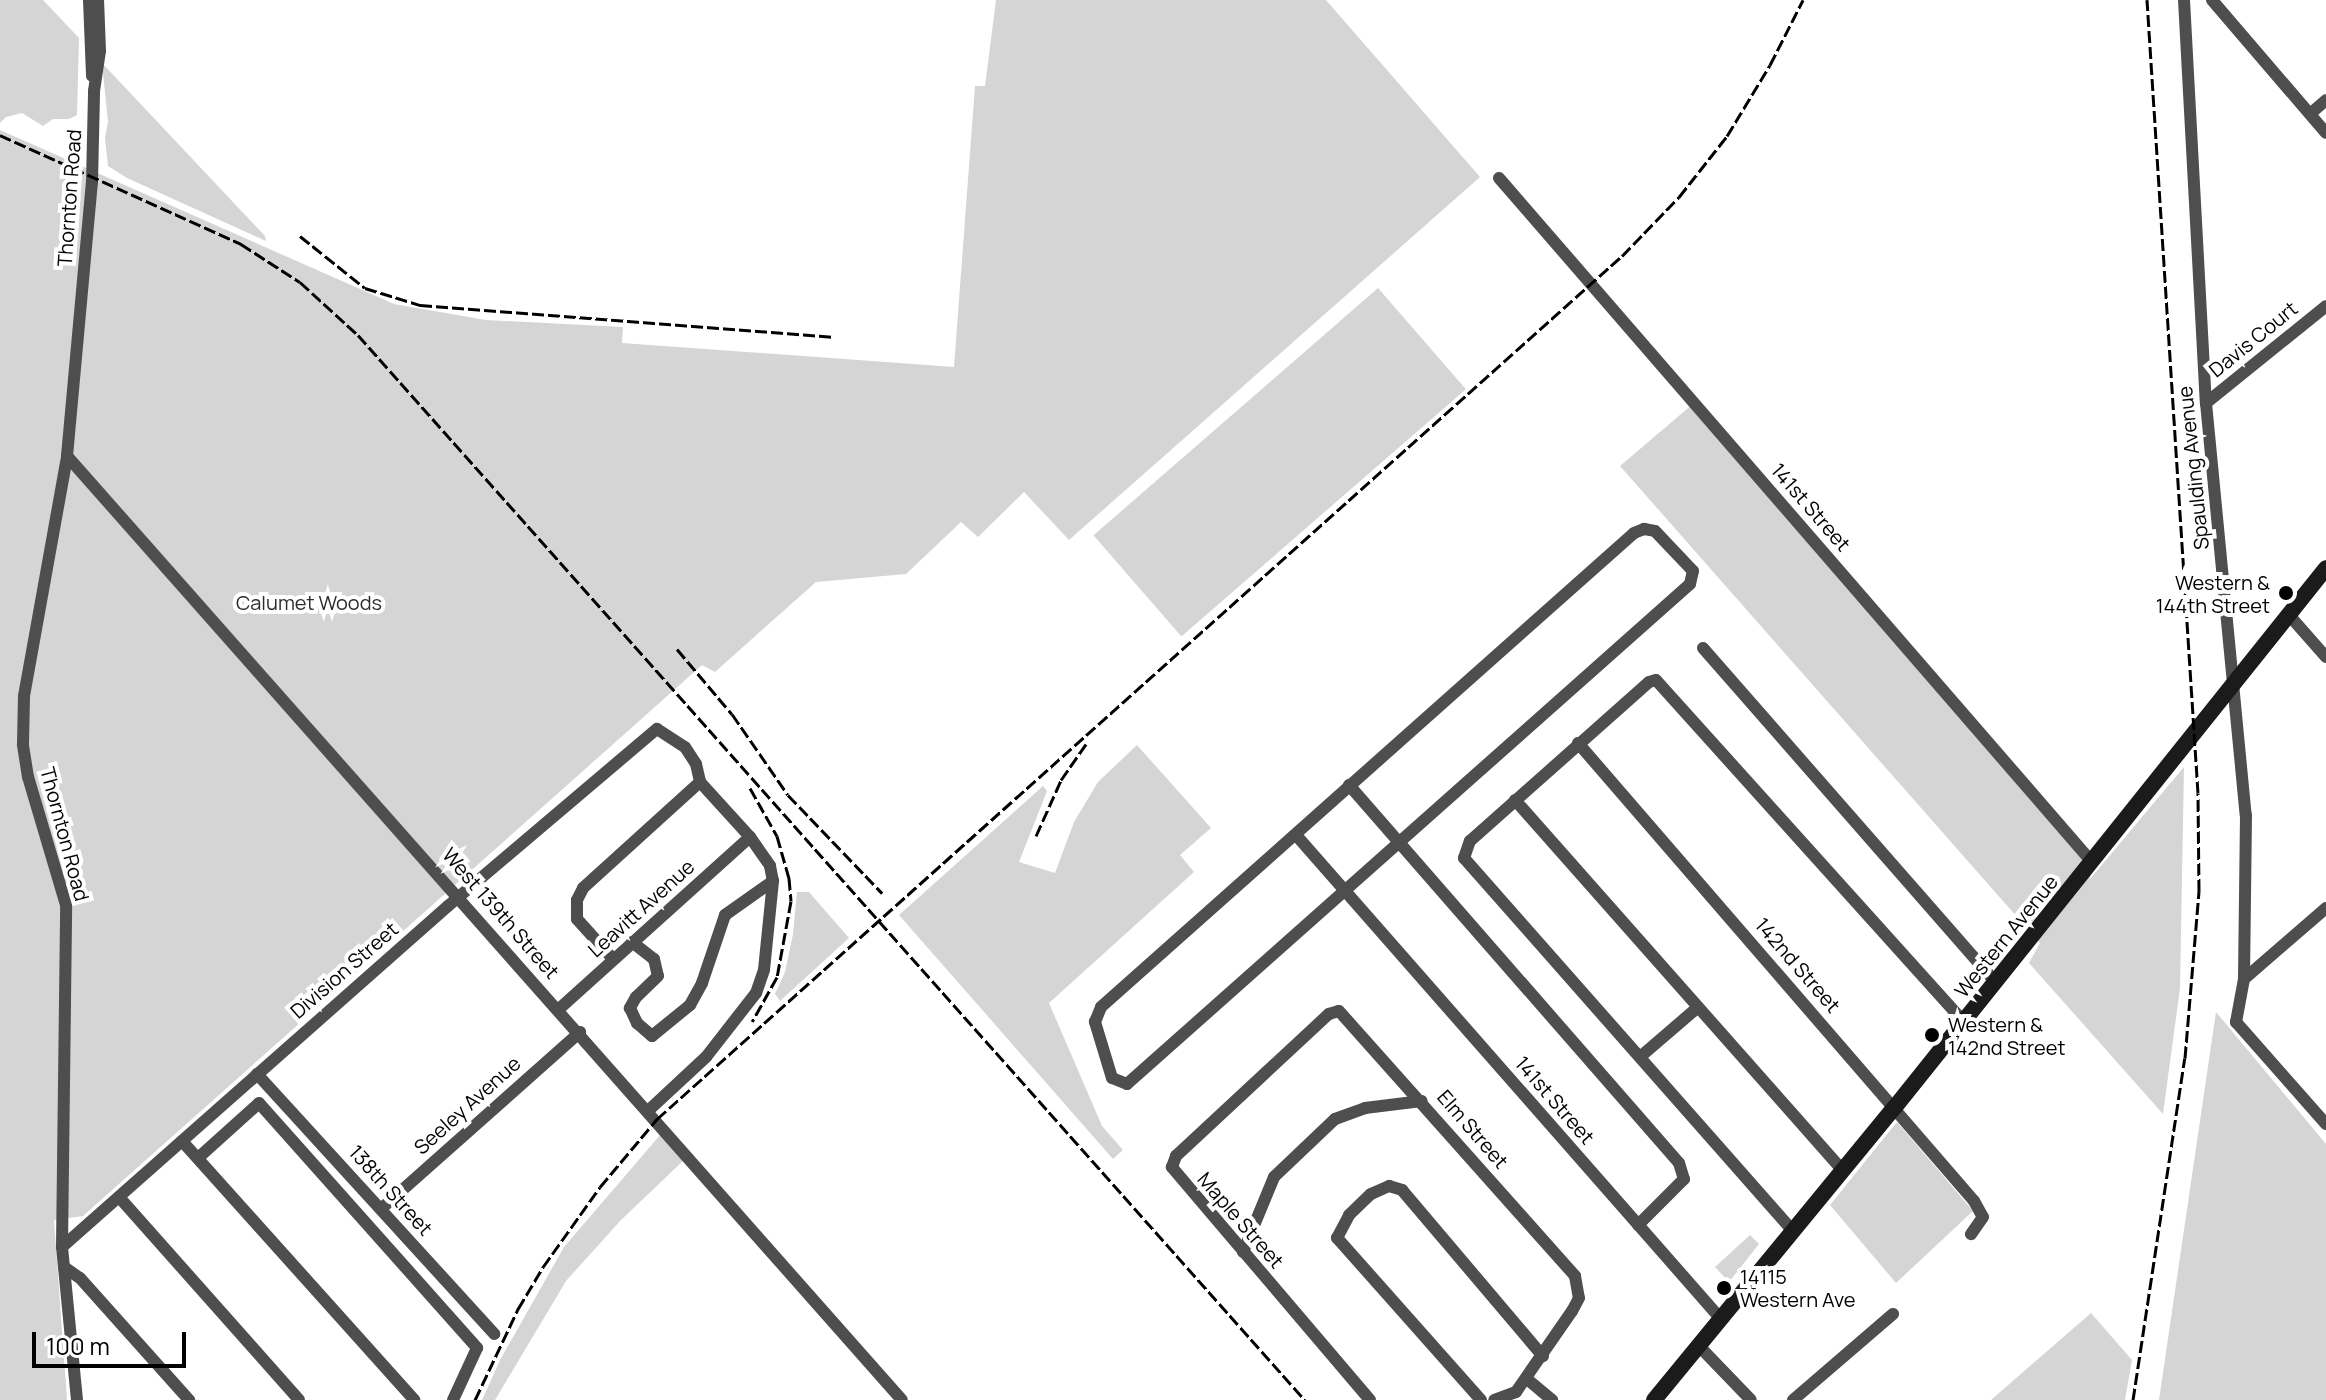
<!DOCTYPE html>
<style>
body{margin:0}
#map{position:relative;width:2326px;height:1400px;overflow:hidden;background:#fff;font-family:Manrope,sans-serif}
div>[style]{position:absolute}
.green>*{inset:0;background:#d5d5d5;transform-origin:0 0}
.minor>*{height:12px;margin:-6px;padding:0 6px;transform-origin:6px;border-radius:6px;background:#4e4e4e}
.secondary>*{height:16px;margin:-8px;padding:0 8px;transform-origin:8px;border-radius:8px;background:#1b1b1b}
.rail>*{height:3px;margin-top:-1.5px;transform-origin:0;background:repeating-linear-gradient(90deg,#000 0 12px,transparent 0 16px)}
.dots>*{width:22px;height:22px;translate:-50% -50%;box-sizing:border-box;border:4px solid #fff;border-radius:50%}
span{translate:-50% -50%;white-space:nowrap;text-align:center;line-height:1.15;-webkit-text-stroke:8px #fff;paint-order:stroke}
.street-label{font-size:20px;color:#000}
.poi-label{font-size:20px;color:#000}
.right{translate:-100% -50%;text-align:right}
.left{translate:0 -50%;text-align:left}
.park-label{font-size:20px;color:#2c2c2c}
.scale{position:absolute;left:32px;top:1332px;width:154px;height:36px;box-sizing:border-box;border:4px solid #000;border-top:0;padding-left:10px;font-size:24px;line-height:28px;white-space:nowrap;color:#000;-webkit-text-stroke:6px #fff;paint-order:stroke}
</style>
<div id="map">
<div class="green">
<i style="clip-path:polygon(0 0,43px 0,79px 38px,77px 115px,69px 119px,53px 119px,43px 126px,22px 113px,6px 117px,0 123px)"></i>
<i style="clip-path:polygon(996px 0,1326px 0,1480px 177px,1069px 540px,1024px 492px,978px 537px,961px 522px,906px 574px,816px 582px,715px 672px,702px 665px,83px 1216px,54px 1220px,67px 1400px,0 1400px,0 130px,394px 304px,486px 320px,623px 327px,622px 343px,954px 367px,975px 86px,985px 86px)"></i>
<i style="clip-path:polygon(102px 63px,265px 236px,266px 241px,127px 178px,108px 166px,105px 138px,108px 122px)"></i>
<i style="left:1378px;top:288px;width:134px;height:377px;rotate:49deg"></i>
<i style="clip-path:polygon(1694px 403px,2092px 862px,2090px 879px,2184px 767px,2180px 988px,2163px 1114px,2029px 963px,2040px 943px,1620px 466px)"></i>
<i style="clip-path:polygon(1137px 745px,1211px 828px,1180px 855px,1194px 872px,1049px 1003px,1102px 1126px,1123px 1150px,1113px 1159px,899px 915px,1043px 786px,1047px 791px,1019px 862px,1055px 873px,1074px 822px,1098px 782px)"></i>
<i style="clip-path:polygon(797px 892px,809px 892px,849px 938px,780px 1001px,775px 994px,785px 972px,793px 934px)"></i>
<i style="clip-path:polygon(2216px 1012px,2326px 1144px,2326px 1400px,2159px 1400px)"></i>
<i style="clip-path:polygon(1897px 1122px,1973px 1211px,1896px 1283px,1830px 1205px)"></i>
<i style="clip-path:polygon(661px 1134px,684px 1160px,621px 1220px,566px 1281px,495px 1400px,482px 1400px,500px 1360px,564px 1247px)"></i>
<i style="clip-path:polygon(1750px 1235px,1759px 1244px,1729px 1282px,1715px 1267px)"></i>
<i style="clip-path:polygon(2091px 1313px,2132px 1360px,2125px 1400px,1991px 1400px)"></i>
</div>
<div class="minor">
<i style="left:89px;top:0;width:76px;rotate:87.7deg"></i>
<i style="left:2184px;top:0;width:404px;rotate:86.9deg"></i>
<i style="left:2206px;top:403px;width:414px;rotate:84.5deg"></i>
<i style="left:2246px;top:815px;width:164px;rotate:90.7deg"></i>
<i style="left:2212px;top:0;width:175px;rotate:49.4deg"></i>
<i style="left:2310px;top:114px;width:21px;rotate:-41deg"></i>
<i style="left:1499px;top:178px;width:905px;rotate:49.08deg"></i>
<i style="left:2206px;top:403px;width:154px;rotate:-38.9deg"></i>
<i style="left:67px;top:456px;width:1260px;rotate:48.51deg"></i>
<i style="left:1644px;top:529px;width:11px;rotate:10deg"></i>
<i style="left:1655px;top:531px;width:55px;rotate:46.5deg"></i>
<i style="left:1693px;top:571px;width:13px;rotate:103deg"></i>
<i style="left:1690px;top:584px;width:753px;rotate:138.39deg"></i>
<i style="left:1127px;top:1084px;width:16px;rotate:-158deg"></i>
<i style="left:1112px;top:1078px;width:59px;rotate:-106.9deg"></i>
<i style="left:1095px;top:1022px;width:16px;rotate:-68deg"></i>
<i style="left:1101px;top:1007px;width:713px;rotate:-41.65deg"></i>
<i style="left:1634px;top:533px;width:11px;rotate:-22deg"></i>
<i style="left:2289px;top:615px;width:56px;rotate:48.6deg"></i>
<i style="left:1703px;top:648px;width:443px;rotate:48.8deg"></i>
<i style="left:1578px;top:743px;width:605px;rotate:49.15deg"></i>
<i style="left:1974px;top:1201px;width:18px;rotate:61deg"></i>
<i style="left:1983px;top:1217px;width:21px;rotate:125deg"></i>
<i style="left:1349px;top:785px;width:502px;rotate:48.88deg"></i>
<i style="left:1679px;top:1163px;width:17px;rotate:73deg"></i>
<i style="left:1684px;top:1179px;width:65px;rotate:135deg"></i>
<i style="left:1515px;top:800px;width:494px;rotate:48.5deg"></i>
<i style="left:1296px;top:835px;width:643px;rotate:48.72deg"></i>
<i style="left:2326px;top:908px;width:108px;rotate:139.1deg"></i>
<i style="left:2244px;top:979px;width:44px;rotate:100.5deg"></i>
<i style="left:2236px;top:1022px;width:136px;rotate:48.6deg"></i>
<i style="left:632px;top:942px;width:28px;rotate:38deg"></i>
<i style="left:654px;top:959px;width:17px;rotate:77deg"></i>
<i style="left:658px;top:976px;width:30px;rotate:136deg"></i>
<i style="left:636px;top:997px;width:13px;rotate:119deg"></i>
<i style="left:630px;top:1008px;width:17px;rotate:65deg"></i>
<i style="left:637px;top:1023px;width:20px;rotate:41deg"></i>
<i style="left:652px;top:1036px;width:49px;rotate:-39.2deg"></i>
<i style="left:690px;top:1005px;width:25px;rotate:-61deg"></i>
<i style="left:702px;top:983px;width:72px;rotate:-71.3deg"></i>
<i style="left:725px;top:915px;width:59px;rotate:-35.3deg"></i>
<i style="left:613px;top:959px;width:54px;rotate:-132deg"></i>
<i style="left:577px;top:919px;width:19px;rotate:-90deg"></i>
<i style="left:577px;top:900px;width:13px;rotate:-63deg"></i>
<i style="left:583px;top:888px;width:158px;rotate:-42.2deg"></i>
<i style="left:559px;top:1009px;width:257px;rotate:-42deg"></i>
<i style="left:1640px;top:1057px;width:75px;rotate:-40.7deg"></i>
<i style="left:257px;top:1074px;width:352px;rotate:47.6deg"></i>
<i style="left:182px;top:1141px;width:348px;rotate:48.1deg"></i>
<i style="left:198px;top:1158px;width:82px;rotate:-42deg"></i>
<i style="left:259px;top:1103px;width:328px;rotate:48.3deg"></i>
<i style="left:477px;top:1348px;width:57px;rotate:114.8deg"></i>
<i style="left:119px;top:1197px;width:271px;rotate:48.4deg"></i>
<i style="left:382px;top:1208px;width:265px;rotate:-41.6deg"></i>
<i style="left:1792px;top:1230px;width:496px;rotate:-131.4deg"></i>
<i style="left:1464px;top:858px;width:18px;rotate:-71deg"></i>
<i style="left:1470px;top:841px;width:239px;rotate:-41.6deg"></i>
<i style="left:1649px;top:682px;width:7px;rotate:-16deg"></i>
<i style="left:1656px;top:680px;width:459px;rotate:48deg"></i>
<i style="left:62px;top:1247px;width:515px;rotate:-41.46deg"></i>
<i style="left:448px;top:906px;width:274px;rotate:-40.3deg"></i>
<i style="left:657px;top:729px;width:33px;rotate:33deg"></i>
<i style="left:685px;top:747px;width:20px;rotate:57deg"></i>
<i style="left:696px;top:764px;width:18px;rotate:77deg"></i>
<i style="left:700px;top:782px;width:74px;rotate:47.7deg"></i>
<i style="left:750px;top:837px;width:35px;rotate:55deg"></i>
<i style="left:770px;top:866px;width:15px;rotate:79deg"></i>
<i style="left:773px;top:881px;width:89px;rotate:95.8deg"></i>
<i style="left:764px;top:970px;width:24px;rotate:109deg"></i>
<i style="left:756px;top:993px;width:81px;rotate:128deg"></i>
<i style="left:706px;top:1057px;width:78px;rotate:137.1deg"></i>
<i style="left:1243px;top:1252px;width:81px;rotate:-67.5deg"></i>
<i style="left:1274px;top:1177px;width:84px;rotate:-43.6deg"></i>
<i style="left:1335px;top:1119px;width:32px;rotate:-20deg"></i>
<i style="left:1365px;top:1108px;width:57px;rotate:-7deg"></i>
<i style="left:64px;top:1267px;width:19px;rotate:35deg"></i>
<i style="left:80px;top:1278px;width:164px;rotate:48.2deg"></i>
<i style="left:1698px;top:1345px;width:76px;rotate:46.1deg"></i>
<i style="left:1527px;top:1379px;width:33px;rotate:40deg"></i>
<i style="left:77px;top:1400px;width:154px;rotate:-95.6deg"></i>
<i style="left:62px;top:1247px;width:342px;rotate:-89.3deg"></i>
<i style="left:66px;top:905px;width:134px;rotate:-106.5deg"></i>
<i style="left:28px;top:777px;width:33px;rotate:-99deg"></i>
<i style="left:23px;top:744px;width:48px;rotate:-88.8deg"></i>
<i style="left:24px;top:696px;width:244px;rotate:-79.8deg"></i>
<i style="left:67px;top:456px;width:275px;rotate:-84.8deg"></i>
<i style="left:92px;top:182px;width:91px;rotate:-88.7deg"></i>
<i style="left:94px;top:91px;width:40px;rotate:-81.5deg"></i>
<i style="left:100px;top:51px;width:51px;rotate:-92.2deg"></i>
<i style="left:1370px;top:1400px;width:306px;rotate:-130.4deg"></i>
<i style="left:1172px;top:1167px;width:12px;rotate:-70deg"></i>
<i style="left:1176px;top:1156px;width:209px;rotate:-42.9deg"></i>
<i style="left:1329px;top:1014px;width:10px;rotate:-17deg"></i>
<i style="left:1339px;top:1011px;width:355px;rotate:48.3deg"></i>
<i style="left:1575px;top:1276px;width:22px;rotate:80deg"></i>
<i style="left:1579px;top:1298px;width:15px;rotate:118deg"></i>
<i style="left:1572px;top:1311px;width:98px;rotate:124.7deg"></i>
<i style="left:1516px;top:1392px;width:23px;rotate:160deg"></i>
<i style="left:1481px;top:1400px;width:217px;rotate:-131.6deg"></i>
<i style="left:1337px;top:1238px;width:26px;rotate:-62deg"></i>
<i style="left:1349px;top:1215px;width:30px;rotate:-44deg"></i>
<i style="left:1371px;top:1194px;width:20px;rotate:-24deg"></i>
<i style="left:1389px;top:1186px;width:14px;rotate:17deg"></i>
<i style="left:1402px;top:1190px;width:218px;rotate:49.7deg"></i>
<i style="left:1793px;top:1400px;width:132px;rotate:-40.7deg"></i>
</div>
<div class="secondary">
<i style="left:1654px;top:1400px;width:379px;rotate:-50.6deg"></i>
<i style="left:1895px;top:1107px;width:690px;rotate:-51.35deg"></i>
</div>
<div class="rail">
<i style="left:0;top:135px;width:265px;rotate:24.3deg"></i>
<i style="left:241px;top:244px;width:70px;rotate:32.8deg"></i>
<i style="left:300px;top:282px;width:79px;rotate:42.4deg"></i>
<i style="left:358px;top:335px;width:1425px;rotate:48.36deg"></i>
<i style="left:300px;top:236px;width:83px;rotate:38.7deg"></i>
<i style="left:365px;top:288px;width:58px;rotate:17.2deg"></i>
<i style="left:420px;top:305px;width:413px;rotate:4.4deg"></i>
<i style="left:677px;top:649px;width:85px;rotate:49.8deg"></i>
<i style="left:732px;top:714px;width:98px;rotate:55.3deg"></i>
<i style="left:788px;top:795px;width:136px;rotate:46.2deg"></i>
<i style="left:750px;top:788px;width:55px;rotate:60.6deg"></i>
<i style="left:777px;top:836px;width:44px;rotate:74.1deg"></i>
<i style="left:789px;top:878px;width:23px;rotate:85deg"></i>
<i style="left:791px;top:901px;width:77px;rotate:100.4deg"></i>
<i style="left:777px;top:977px;width:51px;rotate:119.1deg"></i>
<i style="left:1036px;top:836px;width:61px;rotate:-65.9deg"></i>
<i style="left:1061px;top:780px;width:44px;rotate:-55.2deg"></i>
<i style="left:475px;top:1400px;width:101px;rotate:-64.7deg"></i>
<i style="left:518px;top:1309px;width:49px;rotate:-59.2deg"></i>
<i style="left:543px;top:1267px;width:98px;rotate:-54.5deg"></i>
<i style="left:600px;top:1187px;width:89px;rotate:-50deg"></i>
<i style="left:657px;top:1119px;width:1295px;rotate:-41.81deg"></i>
<i style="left:1622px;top:256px;width:82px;rotate:-46deg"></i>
<i style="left:1679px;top:197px;width:78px;rotate:-51.8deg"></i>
<i style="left:1727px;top:136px;width:83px;rotate:-58.8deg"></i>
<i style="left:1770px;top:65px;width:73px;rotate:-63.1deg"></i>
<i style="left:2133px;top:1400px;width:346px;rotate:-81.4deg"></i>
<i style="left:2185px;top:1058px;width:168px;rotate:-85.2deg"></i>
<i style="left:2199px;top:891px;width:98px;rotate:-90.6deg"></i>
<i style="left:2198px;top:793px;width:795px;rotate:-93.68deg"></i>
</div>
<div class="dots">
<i style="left:2286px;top:593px;background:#000"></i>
<i style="left:1932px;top:1035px;background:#000"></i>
<i style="left:1724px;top:1288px;background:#000"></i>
</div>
<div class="street-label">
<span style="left:69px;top:198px;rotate:-86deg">Thornton Road</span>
<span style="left:2253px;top:339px;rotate:-39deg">Davis Court</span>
<span style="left:2193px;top:468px;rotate:-96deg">Spaulding Avenue</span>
<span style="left:1811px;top:507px;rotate:49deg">141st Street</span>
<span style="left:65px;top:834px;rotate:75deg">Thornton Road</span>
<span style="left:641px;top:908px;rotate:-42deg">Leavitt Avenue</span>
<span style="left:501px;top:913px;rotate:49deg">West 139th Street</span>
<span style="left:2006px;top:936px;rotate:-51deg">Western Avenue</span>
<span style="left:1798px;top:965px;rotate:49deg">142nd Street</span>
<span style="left:344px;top:970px;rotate:-41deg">Division Street</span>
<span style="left:1555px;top:1100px;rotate:49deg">141st Street</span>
<span style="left:467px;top:1105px;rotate:-42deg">Seeley Avenue</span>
<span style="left:1473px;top:1129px;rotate:49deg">Elm Street</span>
<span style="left:391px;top:1190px;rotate:48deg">138th Street</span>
<span style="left:1241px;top:1220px;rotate:49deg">Maple Street</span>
</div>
<div class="poi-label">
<span class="right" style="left:2270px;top:594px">Western &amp;<br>144th Street</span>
<span class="left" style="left:1948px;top:1036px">Western &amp;<br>142nd Street</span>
<span class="left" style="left:1740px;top:1288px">14115<br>Western Ave</span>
</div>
<div class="park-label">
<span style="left:309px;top:602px">Calumet Woods</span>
</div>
<div class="scale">100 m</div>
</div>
